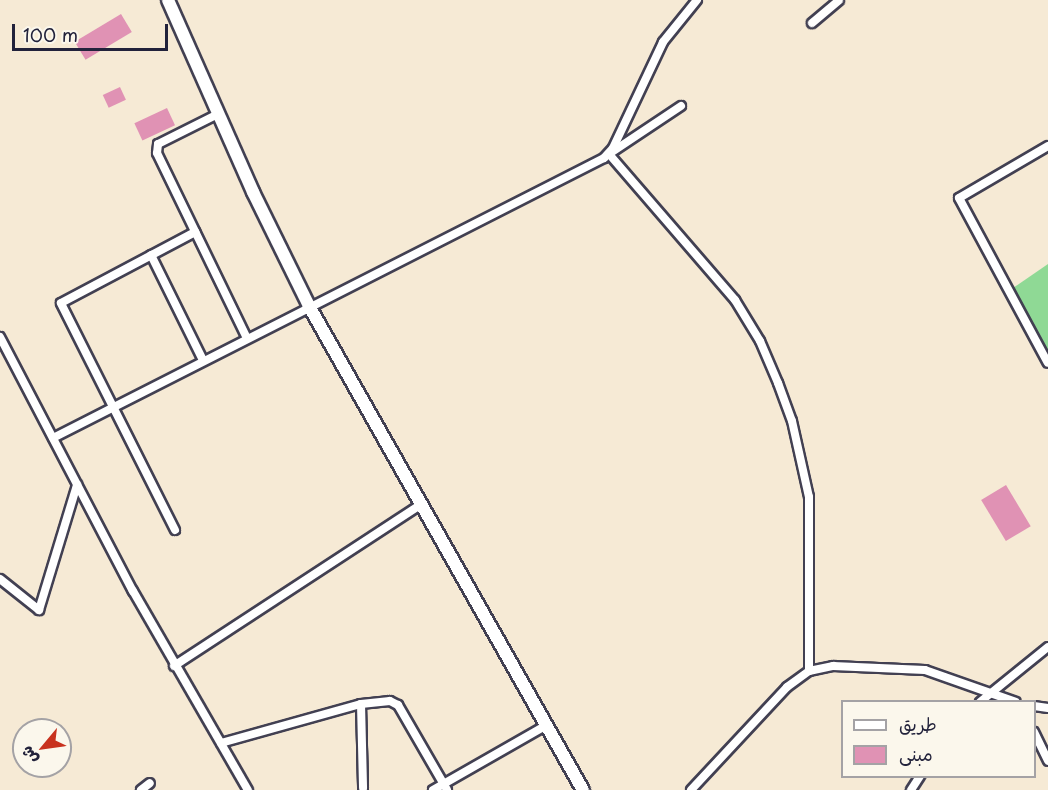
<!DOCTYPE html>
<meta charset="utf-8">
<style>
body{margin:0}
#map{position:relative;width:1048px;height:790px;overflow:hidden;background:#f6ead5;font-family:"Playpen Sans","Playpen Sans Arabic",sans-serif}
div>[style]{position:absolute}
.green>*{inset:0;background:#8fd995}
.building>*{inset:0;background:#e092b4;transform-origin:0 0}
.roads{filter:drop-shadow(2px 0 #424052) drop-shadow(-2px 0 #424052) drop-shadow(0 2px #424052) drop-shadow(0 -2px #424052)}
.minor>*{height:8px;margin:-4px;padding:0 4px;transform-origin:4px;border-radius:4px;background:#fff}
.secondary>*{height:12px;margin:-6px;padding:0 6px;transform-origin:6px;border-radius:6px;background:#fff}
span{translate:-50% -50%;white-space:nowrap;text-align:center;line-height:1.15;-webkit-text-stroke:4.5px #fbf7ec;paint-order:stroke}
.legend{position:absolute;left:841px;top:700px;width:195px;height:78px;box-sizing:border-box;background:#fbf7ec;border:2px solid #a4a2a5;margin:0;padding:8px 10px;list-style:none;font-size:18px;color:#22223b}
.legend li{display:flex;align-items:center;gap:12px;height:30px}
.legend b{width:30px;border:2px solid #a4a2a5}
.north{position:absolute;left:12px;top:718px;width:60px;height:60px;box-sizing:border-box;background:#fbf7ec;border:2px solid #a4a2a5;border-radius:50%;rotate:241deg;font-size:16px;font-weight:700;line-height:24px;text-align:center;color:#22223b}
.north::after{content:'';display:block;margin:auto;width:21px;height:27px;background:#c8321e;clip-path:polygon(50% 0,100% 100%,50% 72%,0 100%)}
.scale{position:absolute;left:12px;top:24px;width:156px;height:27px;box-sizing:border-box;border:3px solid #22223b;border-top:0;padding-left:8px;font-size:18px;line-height:21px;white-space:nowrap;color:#22223b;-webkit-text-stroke:4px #fbf7ec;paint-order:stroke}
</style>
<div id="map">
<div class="green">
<i style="clip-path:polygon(1048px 264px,1048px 360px,1013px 288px)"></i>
</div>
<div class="building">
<i style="left:121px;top:14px;width:21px;height:54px;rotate:59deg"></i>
<i style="left:120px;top:87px;width:14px;height:19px;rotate:65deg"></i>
<i style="left:167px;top:108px;width:19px;height:36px;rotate:65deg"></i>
<i style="left:1006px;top:485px;width:48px;height:29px;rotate:59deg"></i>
</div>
<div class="roads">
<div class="minor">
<i style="left:812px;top:23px;width:35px;rotate:-40deg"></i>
<i style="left:681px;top:106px;width:87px;rotate:146.3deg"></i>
<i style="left:609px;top:154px;width:193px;rotate:49.2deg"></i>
<i style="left:735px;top:300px;width:48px;rotate:58.6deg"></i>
<i style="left:760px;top:341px;width:46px;rotate:66.8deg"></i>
<i style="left:778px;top:383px;width:40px;rotate:69.8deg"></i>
<i style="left:792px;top:421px;width:78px;rotate:77.4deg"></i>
<i style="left:809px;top:497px;width:174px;rotate:90deg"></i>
<i style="left:218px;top:114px;width:67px;rotate:153.4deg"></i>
<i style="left:158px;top:144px;width:9px;rotate:96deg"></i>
<i style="left:157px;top:153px;width:206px;rotate:64.1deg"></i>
<i style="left:1048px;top:146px;width:103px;rotate:149.7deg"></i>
<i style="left:959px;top:198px;width:187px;rotate:61.7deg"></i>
<i style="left:151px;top:255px;width:117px;rotate:63.7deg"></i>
<i style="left:0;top:337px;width:287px;rotate:62.4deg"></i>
<i style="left:133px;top:591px;width:230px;rotate:60deg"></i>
<i style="left:53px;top:438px;width:618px;rotate:-26.94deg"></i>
<i style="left:604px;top:158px;width:13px;rotate:-48deg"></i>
<i style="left:613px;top:148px;width:117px;rotate:-64.7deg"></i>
<i style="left:663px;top:42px;width:54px;rotate:-51deg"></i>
<i style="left:175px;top:530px;width:254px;rotate:-116.7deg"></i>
<i style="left:61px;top:303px;width:152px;rotate:-27.9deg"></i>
<i style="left:0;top:579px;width:50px;rotate:38.5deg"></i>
<i style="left:39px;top:610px;width:131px;rotate:-73.1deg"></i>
<i style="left:174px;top:666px;width:294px;rotate:-33.2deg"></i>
<i style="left:980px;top:702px;width:87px;rotate:-39deg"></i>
<i style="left:361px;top:704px;width:84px;rotate:88.6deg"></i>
<i style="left:1034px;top:706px;width:14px;rotate:8deg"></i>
<i style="left:1034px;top:732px;width:32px;rotate:64deg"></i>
<i style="left:221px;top:743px;width:145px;rotate:-15.6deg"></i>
<i style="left:361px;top:704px;width:29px;rotate:-6deg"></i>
<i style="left:390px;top:701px;width:9px;rotate:27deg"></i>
<i style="left:398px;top:705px;width:98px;rotate:60deg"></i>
<i style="left:141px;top:790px;width:11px;rotate:-38deg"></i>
<i style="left:433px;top:790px;width:131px;rotate:-29.7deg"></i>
<i style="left:691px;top:790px;width:141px;rotate:-47deg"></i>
<i style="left:787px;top:687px;width:27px;rotate:-36deg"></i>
<i style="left:809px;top:671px;width:25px;rotate:-12deg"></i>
<i style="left:833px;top:666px;width:92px;rotate:2.5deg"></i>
<i style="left:925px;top:670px;width:96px;rotate:19.4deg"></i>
<i style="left:911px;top:790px;width:17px;rotate:-57deg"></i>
</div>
<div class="secondary">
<i style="left:168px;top:0;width:210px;rotate:66.1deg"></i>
<i style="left:253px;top:192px;width:127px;rotate:63.8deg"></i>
<i style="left:309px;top:306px;width:556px;rotate:60.49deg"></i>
</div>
</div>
<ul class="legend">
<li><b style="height:8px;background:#fff"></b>طريق</li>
<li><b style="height:16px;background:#e092b4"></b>مبنى</li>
</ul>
<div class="north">ش</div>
<div class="scale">100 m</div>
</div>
